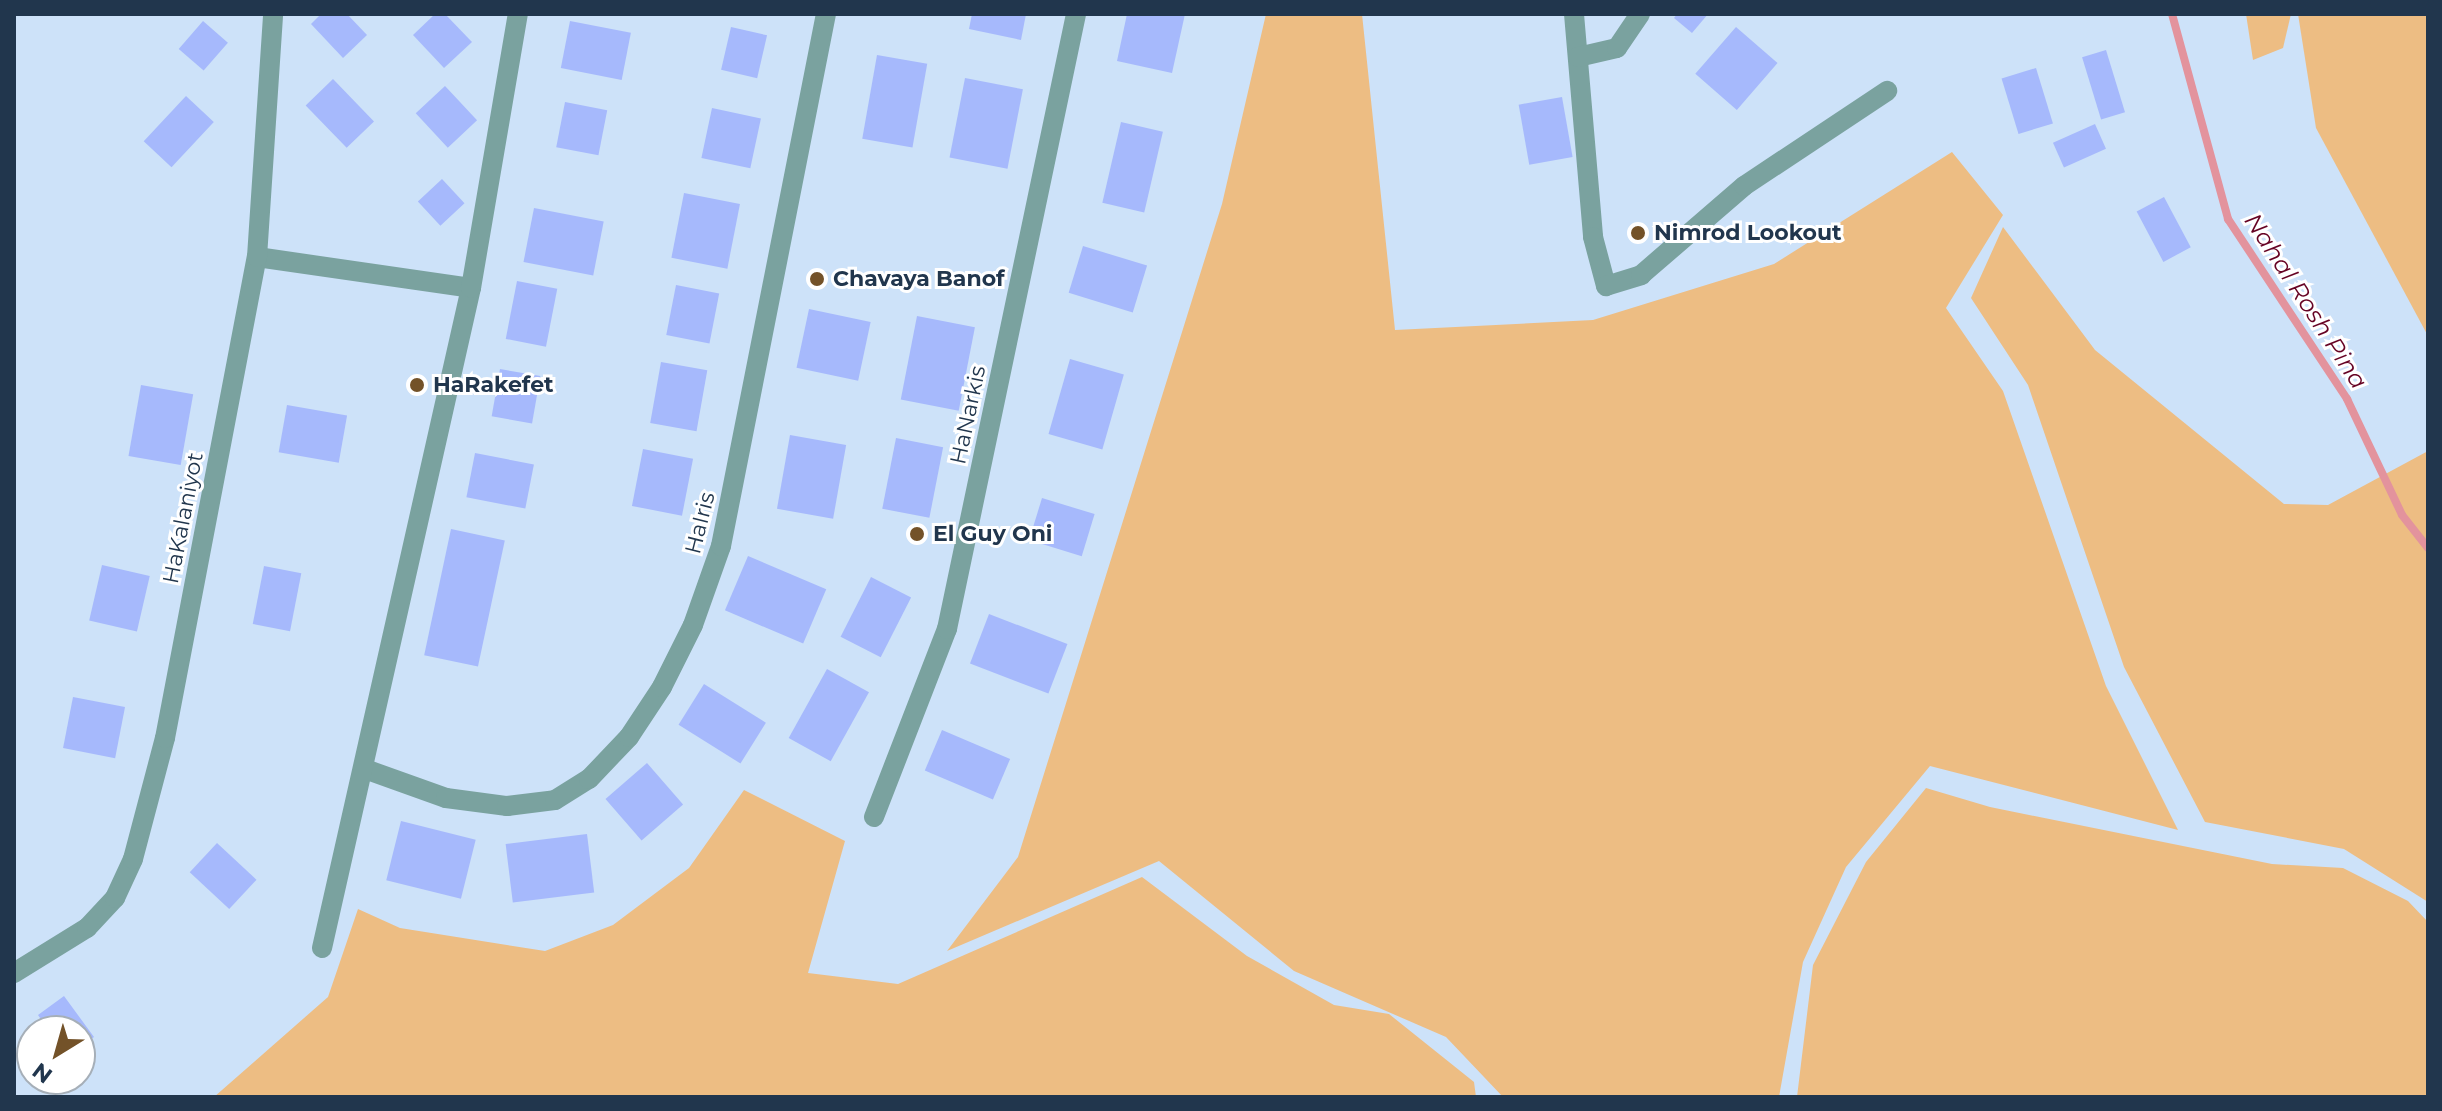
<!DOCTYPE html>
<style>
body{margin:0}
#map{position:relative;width:2442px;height:1111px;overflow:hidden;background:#cde2f9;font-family:Montserrat,sans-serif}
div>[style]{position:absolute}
.green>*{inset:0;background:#edbd83}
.stream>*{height:8px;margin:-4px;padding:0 4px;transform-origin:4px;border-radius:4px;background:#e3939d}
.building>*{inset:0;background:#a6b9fc;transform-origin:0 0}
.minor>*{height:20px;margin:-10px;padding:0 10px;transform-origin:10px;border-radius:10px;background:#7aa29f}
.dots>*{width:22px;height:22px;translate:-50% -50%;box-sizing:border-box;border:4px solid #fff;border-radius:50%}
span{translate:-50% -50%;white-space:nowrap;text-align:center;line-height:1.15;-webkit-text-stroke:6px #fff;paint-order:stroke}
.poi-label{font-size:22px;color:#21364d;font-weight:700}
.left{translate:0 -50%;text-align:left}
.street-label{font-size:22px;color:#21364d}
.water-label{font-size:24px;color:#660324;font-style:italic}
.frame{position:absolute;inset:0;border:16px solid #21364d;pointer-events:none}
.north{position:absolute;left:16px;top:1015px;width:80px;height:80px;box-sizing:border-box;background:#fff;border:2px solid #a6afb8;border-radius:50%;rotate:217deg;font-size:22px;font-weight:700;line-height:32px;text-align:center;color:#21364d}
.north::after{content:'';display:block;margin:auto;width:28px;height:36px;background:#735229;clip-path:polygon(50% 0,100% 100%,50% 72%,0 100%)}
</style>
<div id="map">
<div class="green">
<i style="clip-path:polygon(1266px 14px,1362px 14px,1395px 330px,1593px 320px,1774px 264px,1952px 152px,2003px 215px,1946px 308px,2003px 391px,2106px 686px,2178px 830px,1930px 766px,1846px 867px,1803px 962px,1779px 1097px,1503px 1097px,1446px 1037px,1294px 971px,1159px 861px,947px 951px,1018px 857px,1222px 204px)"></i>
<i style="clip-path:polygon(2246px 14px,2291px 14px,2283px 48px,2253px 60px)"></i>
<i style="clip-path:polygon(2298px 14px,2428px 14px,2428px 336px,2316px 128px)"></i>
<i style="clip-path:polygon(2003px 227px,2095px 350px,2284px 504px,2328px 505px,2428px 451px,2428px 902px,2344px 849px,2205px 822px,2124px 667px,2028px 385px,1971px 298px)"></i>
<i style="clip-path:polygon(1926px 788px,1990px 807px,2272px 864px,2343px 868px,2408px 901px,2428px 922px,2428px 1097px,1797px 1097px,1813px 965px,1866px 862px)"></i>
<i style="clip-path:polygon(744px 790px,845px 841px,808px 973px,898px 984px,1142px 877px,1247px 956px,1334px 1005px,1389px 1014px,1474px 1082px,1476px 1097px,214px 1097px,328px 997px,358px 909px,400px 928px,545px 951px,613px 925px,689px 868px)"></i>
</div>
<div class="stream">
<i style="left:2172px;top:14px;width:213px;rotate:74.7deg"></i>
<i style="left:2228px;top:219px;width:216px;rotate:56.5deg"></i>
<i style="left:2347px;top:399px;width:128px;rotate:64.6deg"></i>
<i style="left:2402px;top:515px;width:42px;rotate:51.8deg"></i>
</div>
<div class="building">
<i style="clip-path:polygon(321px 14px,347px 14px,367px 35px,343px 58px,311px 24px)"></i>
<i style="clip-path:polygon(435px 14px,445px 14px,472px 42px,444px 68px,413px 35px)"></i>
<i style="clip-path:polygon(972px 14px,1026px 14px,1021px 40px,969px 29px)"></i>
<i style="clip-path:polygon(1127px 14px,1185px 14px,1172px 73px,1117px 61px)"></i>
<i style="clip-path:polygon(1677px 14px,1708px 14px,1692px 33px,1674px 18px)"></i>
<i style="left:203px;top:21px;width:33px;height:37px;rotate:41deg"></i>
<i style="left:570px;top:21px;width:62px;height:48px;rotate:11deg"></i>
<i style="left:731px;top:27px;width:37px;height:44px;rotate:13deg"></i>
<i style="left:1736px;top:27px;width:55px;height:62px;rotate:41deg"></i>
<i style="left:2106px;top:50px;width:65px;height:25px;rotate:73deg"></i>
<i style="left:877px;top:55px;width:51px;height:85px;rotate:10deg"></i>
<i style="left:2036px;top:68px;width:58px;height:36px;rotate:73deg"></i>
<i style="left:965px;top:78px;width:59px;height:81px;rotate:11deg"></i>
<i style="left:333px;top:79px;width:59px;height:38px;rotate:46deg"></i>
<i style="left:445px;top:86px;width:47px;height:40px;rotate:47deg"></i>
<i style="left:186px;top:96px;width:38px;height:62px;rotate:43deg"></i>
<i style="left:1562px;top:97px;width:61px;height:44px;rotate:80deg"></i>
<i style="left:565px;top:102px;width:43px;height:46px;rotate:11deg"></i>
<i style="left:712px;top:108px;width:50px;height:51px;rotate:12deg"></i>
<i style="left:1121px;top:122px;width:43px;height:83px;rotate:13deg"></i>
<i style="left:2095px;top:124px;width:27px;height:46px;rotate:66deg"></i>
<i style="left:442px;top:179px;width:33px;height:33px;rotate:47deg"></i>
<i style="left:684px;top:193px;width:57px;height:66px;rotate:11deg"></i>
<i style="left:2164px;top:197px;width:57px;height:31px;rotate:62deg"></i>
<i style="left:534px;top:208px;width:71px;height:55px;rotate:11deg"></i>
<i style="left:1083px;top:246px;width:67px;height:49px;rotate:17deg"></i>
<i style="left:517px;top:281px;width:41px;height:59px;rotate:11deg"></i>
<i style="left:676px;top:285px;width:44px;height:51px;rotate:11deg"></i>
<i style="left:809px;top:309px;width:63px;height:60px;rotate:12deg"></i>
<i style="left:917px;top:316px;width:59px;height:85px;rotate:11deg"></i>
<i style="left:1070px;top:359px;width:56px;height:78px;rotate:16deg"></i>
<i style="left:661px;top:362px;width:47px;height:62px;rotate:10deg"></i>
<i style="left:500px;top:369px;width:41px;height:48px;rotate:10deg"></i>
<i style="left:141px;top:385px;width:53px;height:72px;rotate:10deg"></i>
<i style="left:287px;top:405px;width:61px;height:48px;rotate:10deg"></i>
<i style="left:790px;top:435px;width:57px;height:75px;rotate:10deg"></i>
<i style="left:896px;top:438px;width:48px;height:72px;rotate:11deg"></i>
<i style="left:643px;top:449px;width:51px;height:58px;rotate:11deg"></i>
<i style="left:475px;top:453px;width:60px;height:45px;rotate:11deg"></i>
<i style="left:1042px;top:498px;width:55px;height:44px;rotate:17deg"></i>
<i style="left:451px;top:529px;width:55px;height:129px;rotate:12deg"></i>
<i style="left:748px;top:556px;width:85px;height:59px;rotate:23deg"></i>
<i style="left:102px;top:565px;width:49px;height:57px;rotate:13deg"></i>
<i style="left:264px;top:566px;width:38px;height:59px;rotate:11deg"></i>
<i style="left:871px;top:577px;width:45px;height:67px;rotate:27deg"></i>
<i style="left:989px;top:614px;width:84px;height:53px;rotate:21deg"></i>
<i style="left:827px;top:669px;width:48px;height:79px;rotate:29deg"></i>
<i style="left:704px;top:684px;width:73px;height:48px;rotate:32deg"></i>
<i style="left:73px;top:697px;width:53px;height:52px;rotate:11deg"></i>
<i style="left:942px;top:730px;width:74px;height:44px;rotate:23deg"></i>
<i style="left:647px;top:763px;width:55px;height:55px;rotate:49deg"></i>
<i style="left:401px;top:821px;width:77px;height:61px;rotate:14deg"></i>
<i style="left:587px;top:834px;width:59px;height:82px;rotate:83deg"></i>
<i style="left:217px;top:843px;width:54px;height:40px;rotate:43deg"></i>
<i style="clip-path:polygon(64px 996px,94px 1037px,80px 1047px,80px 1031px,49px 1031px,38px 1015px)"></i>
</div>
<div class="minor">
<i style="left:1574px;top:14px;width:224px;rotate:85.1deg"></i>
<i style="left:1593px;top:237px;width:51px;rotate:75.1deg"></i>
<i style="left:1606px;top:286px;width:37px;rotate:-17deg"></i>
<i style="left:1641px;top:275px;width:136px;rotate:-40.8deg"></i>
<i style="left:1744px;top:186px;width:172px;rotate:-33.6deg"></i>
<i style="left:1578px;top:57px;width:40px;rotate:-13deg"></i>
<i style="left:1617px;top:48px;width:41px;rotate:-55.9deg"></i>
<i style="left:257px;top:257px;width:216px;rotate:8.2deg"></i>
<i style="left:365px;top:769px;width:86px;rotate:19.7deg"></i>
<i style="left:446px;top:798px;width:62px;rotate:7.5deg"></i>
<i style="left:507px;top:806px;width:48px;rotate:-7.1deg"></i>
<i style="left:555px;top:800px;width:40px;rotate:-32deg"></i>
<i style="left:589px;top:779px;width:58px;rotate:-46.4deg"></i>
<i style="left:629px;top:737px;width:60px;rotate:-56.6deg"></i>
<i style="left:662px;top:687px;width:69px;rotate:-63.4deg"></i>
<i style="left:693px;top:625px;width:84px;rotate:-70.5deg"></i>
<i style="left:721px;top:546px;width:542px;rotate:-78.84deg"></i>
<i style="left:874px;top:817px;width:202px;rotate:-68.8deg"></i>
<i style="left:947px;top:629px;width:628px;rotate:-78.15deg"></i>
<i style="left:322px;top:948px;width:677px;rotate:-77.28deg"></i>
<i style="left:471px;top:288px;width:278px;rotate:-80.3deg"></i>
<i style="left:14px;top:973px;width:86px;rotate:-31.7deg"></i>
<i style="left:87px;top:928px;width:41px;rotate:-47deg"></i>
<i style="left:115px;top:898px;width:43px;rotate:-65.2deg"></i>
<i style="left:133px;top:859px;width:125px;rotate:-75.2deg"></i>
<i style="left:165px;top:738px;width:490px;rotate:-79.2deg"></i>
<i style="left:257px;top:257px;width:244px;rotate:-86.2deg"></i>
</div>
<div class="dots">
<i style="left:1638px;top:233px;background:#735229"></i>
<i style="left:817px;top:279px;background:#735229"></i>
<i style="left:417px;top:385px;background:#735229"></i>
<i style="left:917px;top:534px;background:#735229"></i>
</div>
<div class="poi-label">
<span class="left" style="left:1654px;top:233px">Nimrod Lookout</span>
<span class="left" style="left:833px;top:279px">Chavaya Banof</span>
<span class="left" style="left:433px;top:385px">HaRakefet</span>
<span class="left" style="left:933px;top:534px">El Guy Oni</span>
</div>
<div class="street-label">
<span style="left:968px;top:415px;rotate:-78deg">HaNarkis</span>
<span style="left:183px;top:518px;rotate:-79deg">HaKalaniyot</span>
<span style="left:700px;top:523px;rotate:-76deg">HaIris</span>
</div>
<div class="water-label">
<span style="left:2306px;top:301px;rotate:57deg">Nahal Rosh Pina</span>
</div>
<div class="frame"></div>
<div class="north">N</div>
</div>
